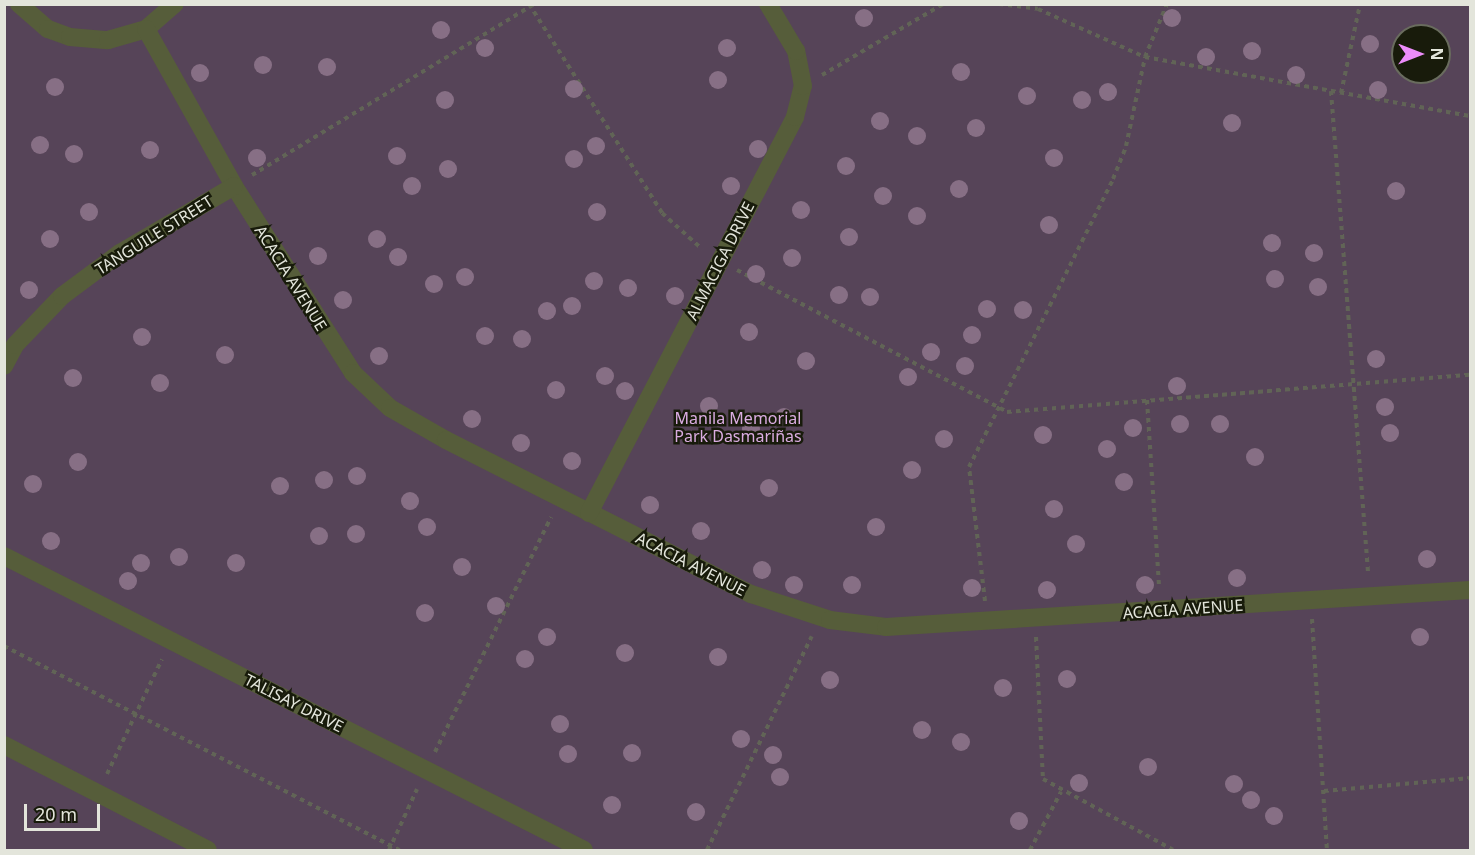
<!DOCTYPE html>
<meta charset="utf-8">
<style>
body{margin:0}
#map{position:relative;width:1475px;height:855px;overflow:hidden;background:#212515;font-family:"Noto Sans",sans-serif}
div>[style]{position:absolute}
.green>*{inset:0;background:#564458}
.path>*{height:4px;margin-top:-2px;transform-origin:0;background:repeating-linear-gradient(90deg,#616456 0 4.5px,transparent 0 9px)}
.minor>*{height:18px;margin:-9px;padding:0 9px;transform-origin:9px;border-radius:9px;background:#565d3a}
.trees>*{width:18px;height:18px;margin:-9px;border-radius:50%;background:#876f85}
span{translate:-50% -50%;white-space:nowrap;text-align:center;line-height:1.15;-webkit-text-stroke:5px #181b0b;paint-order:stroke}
.street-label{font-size:16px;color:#e3e5db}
.park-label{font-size:16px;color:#daace1}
.frame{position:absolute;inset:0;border:6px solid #e3e5db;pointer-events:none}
.north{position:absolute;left:1391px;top:24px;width:60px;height:60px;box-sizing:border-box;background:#181b0b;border:2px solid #696c5e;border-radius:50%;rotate:90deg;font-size:16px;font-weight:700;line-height:24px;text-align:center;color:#e3e5db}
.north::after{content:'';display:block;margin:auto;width:21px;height:27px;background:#ec8cfa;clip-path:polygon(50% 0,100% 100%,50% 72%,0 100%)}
.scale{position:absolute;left:24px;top:804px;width:76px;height:27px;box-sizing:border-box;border:3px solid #e3e5db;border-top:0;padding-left:8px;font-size:18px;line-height:21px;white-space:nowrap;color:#e3e5db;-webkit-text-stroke:4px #181b0b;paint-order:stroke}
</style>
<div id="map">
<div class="green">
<i style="clip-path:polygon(evenodd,5px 5px,1470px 5px,1470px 850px,5px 850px,5px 5px,1403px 36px,1439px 36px,1439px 72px,1403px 72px,1403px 36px)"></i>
</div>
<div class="path">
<i style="left:529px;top:4px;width:248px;rotate:57.5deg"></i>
<i style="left:662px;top:213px;width:54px;rotate:42deg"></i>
<i style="left:999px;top:4px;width:39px;rotate:7deg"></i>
<i style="left:1038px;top:9px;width:117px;rotate:24.2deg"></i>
<i style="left:1145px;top:57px;width:330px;rotate:10.3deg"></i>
<i style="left:822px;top:75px;width:140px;rotate:-30.4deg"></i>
<i style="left:1331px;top:91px;width:485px;rotate:85.6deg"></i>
<i style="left:1341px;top:93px;width:91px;rotate:-77.9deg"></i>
<i style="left:252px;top:175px;width:330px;rotate:-31.2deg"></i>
<i style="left:737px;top:270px;width:305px;rotate:27.7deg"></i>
<i style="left:1007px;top:412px;width:464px;rotate:-4.6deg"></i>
<i style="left:1147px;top:400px;width:188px;rotate:86.3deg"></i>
<i style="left:985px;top:601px;width:135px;rotate:-96.8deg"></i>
<i style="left:969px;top:467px;width:322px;rotate:-63.4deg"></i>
<i style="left:1113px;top:179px;width:35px;rotate:-68deg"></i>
<i style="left:1126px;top:146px;width:91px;rotate:-77.9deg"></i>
<i style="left:1145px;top:57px;width:57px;rotate:-67.5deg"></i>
<i style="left:1312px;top:619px;width:231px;rotate:86.3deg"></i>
<i style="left:1036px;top:637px;width:142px;rotate:87.2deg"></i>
<i style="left:1043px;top:779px;width:148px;rotate:28.6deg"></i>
<i style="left:4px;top:646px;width:445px;rotate:27.3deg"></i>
<i style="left:435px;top:752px;width:262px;rotate:-63.7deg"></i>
<i style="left:107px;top:774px;width:127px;rotate:-64.4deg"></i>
<i style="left:1324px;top:791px;width:147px;rotate:-5.1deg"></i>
<i style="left:389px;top:850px;width:67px;rotate:-65.3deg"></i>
<i style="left:707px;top:850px;width:238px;rotate:-63.9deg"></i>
<i style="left:1030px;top:850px;width:66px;rotate:-61.9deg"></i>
</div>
<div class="minor">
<i style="left:19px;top:4px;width:38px;rotate:41deg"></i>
<i style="left:48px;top:29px;width:23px;rotate:20deg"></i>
<i style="left:70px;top:37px;width:38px;rotate:5deg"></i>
<i style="left:108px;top:40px;width:40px;rotate:-16deg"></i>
<i style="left:146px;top:29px;width:38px;rotate:-41deg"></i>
<i style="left:146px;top:29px;width:180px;rotate:60.7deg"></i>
<i style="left:234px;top:186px;width:222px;rotate:57.5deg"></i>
<i style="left:353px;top:373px;width:51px;rotate:43.4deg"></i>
<i style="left:390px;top:408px;width:64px;rotate:29.7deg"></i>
<i style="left:446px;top:440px;width:342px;rotate:26.8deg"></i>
<i style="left:751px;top:594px;width:83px;rotate:18.2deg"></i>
<i style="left:830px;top:620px;width:56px;rotate:7.1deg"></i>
<i style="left:886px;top:627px;width:585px;rotate:-3.63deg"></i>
<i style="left:4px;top:366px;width:24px;rotate:-62deg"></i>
<i style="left:15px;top:345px;width:68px;rotate:-46.2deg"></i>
<i style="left:62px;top:296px;width:72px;rotate:-36.6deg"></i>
<i style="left:120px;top:253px;width:132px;rotate:-30.4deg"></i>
<i style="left:589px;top:513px;width:446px;rotate:-62.5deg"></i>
<i style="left:795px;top:117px;width:32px;rotate:-76deg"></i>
<i style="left:803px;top:86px;width:36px;rotate:-101deg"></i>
<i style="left:796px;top:51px;width:55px;rotate:-120.8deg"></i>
<i style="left:4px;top:556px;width:650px;rotate:26.88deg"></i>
<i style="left:4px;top:745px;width:229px;rotate:27.2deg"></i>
</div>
<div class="trees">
<i style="left:864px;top:18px"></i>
<i style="left:1172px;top:18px"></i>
<i style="left:441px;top:30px"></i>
<i style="left:1370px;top:44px"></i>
<i style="left:485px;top:48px"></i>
<i style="left:727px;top:48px"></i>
<i style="left:1252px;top:51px"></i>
<i style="left:1206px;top:57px"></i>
<i style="left:263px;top:65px"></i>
<i style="left:327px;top:67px"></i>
<i style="left:961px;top:72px"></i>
<i style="left:200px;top:73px"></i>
<i style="left:1296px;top:75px"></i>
<i style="left:718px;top:80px"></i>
<i style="left:55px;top:87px"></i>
<i style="left:574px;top:89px"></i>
<i style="left:1378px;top:90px"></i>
<i style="left:1108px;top:92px"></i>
<i style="left:1027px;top:96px"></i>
<i style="left:445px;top:100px"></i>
<i style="left:1082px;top:100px"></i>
<i style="left:880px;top:121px"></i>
<i style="left:1232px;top:123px"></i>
<i style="left:976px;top:128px"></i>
<i style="left:917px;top:136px"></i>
<i style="left:40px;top:145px"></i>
<i style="left:596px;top:146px"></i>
<i style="left:758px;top:149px"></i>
<i style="left:150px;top:150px"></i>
<i style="left:74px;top:154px"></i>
<i style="left:397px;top:156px"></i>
<i style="left:257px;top:158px"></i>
<i style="left:1054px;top:158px"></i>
<i style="left:574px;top:159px"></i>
<i style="left:846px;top:166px"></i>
<i style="left:448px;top:169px"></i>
<i style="left:412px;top:186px"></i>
<i style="left:731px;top:186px"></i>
<i style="left:959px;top:189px"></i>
<i style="left:1396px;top:191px"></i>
<i style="left:883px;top:196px"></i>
<i style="left:801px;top:210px"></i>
<i style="left:89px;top:212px"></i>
<i style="left:597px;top:212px"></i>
<i style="left:917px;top:216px"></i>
<i style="left:1049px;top:225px"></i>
<i style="left:849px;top:237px"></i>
<i style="left:50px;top:239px"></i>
<i style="left:377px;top:239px"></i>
<i style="left:1272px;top:243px"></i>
<i style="left:1314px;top:253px"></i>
<i style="left:318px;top:256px"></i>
<i style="left:398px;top:257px"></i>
<i style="left:792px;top:258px"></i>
<i style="left:756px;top:274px"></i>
<i style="left:465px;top:277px"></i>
<i style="left:1275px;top:279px"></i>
<i style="left:594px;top:281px"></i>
<i style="left:434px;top:284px"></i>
<i style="left:1318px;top:287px"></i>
<i style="left:628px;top:288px"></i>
<i style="left:29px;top:290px"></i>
<i style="left:839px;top:295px"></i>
<i style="left:675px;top:296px"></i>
<i style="left:870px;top:297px"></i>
<i style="left:343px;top:300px"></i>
<i style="left:572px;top:306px"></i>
<i style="left:987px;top:309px"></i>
<i style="left:1023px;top:310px"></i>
<i style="left:547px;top:311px"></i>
<i style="left:749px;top:332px"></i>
<i style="left:972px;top:335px"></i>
<i style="left:485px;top:336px"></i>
<i style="left:142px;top:337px"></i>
<i style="left:522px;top:339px"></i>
<i style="left:931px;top:352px"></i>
<i style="left:225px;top:355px"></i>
<i style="left:379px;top:356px"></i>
<i style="left:1376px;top:359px"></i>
<i style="left:806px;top:361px"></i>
<i style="left:965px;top:366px"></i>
<i style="left:605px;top:376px"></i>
<i style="left:908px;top:377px"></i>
<i style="left:73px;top:378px"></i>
<i style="left:160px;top:383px"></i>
<i style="left:1177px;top:386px"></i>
<i style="left:556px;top:390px"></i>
<i style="left:625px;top:391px"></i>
<i style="left:709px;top:406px"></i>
<i style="left:1385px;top:407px"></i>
<i style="left:784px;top:417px"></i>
<i style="left:472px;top:419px"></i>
<i style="left:1180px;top:424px"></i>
<i style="left:1220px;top:424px"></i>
<i style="left:1133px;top:428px"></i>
<i style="left:751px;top:429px"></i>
<i style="left:1390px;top:433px"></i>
<i style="left:1043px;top:435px"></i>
<i style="left:944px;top:439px"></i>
<i style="left:521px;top:443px"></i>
<i style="left:1107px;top:449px"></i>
<i style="left:1255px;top:457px"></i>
<i style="left:572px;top:461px"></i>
<i style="left:78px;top:462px"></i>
<i style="left:912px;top:470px"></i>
<i style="left:357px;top:476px"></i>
<i style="left:324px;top:480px"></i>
<i style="left:1124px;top:482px"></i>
<i style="left:33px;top:484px"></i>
<i style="left:280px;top:486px"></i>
<i style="left:769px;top:488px"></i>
<i style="left:410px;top:501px"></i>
<i style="left:650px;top:505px"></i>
<i style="left:1054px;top:509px"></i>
<i style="left:427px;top:527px"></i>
<i style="left:876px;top:527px"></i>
<i style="left:701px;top:531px"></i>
<i style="left:356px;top:534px"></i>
<i style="left:319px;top:536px"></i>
<i style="left:51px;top:541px"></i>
<i style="left:1076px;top:544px"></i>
<i style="left:179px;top:557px"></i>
<i style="left:1427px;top:559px"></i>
<i style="left:141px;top:563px"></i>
<i style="left:236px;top:563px"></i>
<i style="left:462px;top:567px"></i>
<i style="left:762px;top:570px"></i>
<i style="left:1237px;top:578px"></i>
<i style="left:128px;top:581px"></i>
<i style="left:794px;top:585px"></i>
<i style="left:852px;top:585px"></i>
<i style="left:1145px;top:585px"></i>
<i style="left:972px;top:588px"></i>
<i style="left:1047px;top:590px"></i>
<i style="left:496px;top:606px"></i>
<i style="left:425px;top:613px"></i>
<i style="left:547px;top:637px"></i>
<i style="left:1420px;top:637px"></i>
<i style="left:625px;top:653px"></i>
<i style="left:718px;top:657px"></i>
<i style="left:525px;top:659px"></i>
<i style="left:1067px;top:679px"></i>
<i style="left:830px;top:680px"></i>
<i style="left:1003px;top:688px"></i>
<i style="left:560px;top:724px"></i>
<i style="left:922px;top:730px"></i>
<i style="left:741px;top:739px"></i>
<i style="left:961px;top:742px"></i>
<i style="left:632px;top:753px"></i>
<i style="left:568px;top:754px"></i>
<i style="left:773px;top:755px"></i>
<i style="left:1148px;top:767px"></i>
<i style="left:780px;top:777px"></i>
<i style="left:1079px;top:783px"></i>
<i style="left:1234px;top:784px"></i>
<i style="left:1251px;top:800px"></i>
<i style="left:612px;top:805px"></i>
<i style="left:696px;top:812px"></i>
<i style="left:1274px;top:816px"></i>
<i style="left:1019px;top:821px"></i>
</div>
<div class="street-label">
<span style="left:154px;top:235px;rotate:-32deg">TANGUILE STREET</span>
<span style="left:720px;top:261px;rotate:-63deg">ALMACIGA DRIVE</span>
<span style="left:291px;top:278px;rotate:58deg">ACACIA AVENUE</span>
<span style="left:691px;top:564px;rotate:27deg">ACACIA AVENUE</span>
<span style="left:1183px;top:609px;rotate:-4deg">ACACIA AVENUE</span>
<span style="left:294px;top:703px;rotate:27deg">TALISAY DRIVE</span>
</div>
<div class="park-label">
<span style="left:738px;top:427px">Manila Memorial<br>Park Dasmariñas</span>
</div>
<div class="frame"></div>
<div class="north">N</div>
<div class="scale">20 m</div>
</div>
